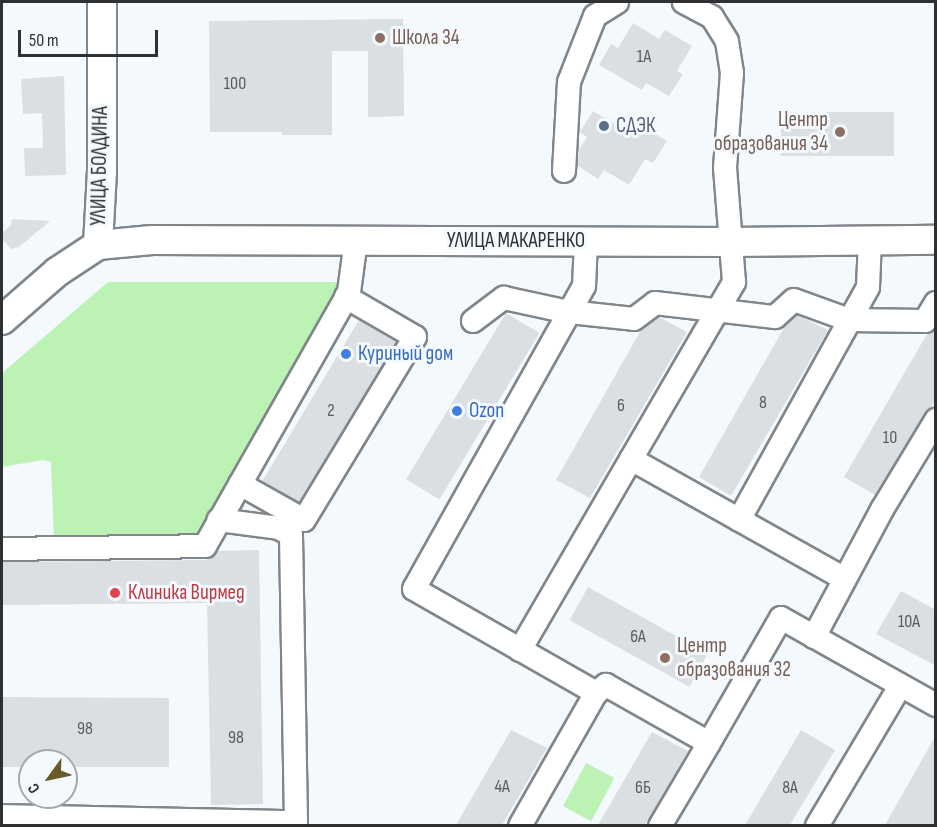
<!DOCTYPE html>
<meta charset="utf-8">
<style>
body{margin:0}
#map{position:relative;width:937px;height:827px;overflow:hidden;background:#f4f9fe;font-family:"Sofia Sans Condensed",sans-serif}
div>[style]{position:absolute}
.green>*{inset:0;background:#bcf3b5;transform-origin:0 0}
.building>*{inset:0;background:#dadfe4;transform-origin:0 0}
.roads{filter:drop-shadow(2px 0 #81868a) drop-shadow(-2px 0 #81868a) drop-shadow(0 2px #81868a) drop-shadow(0 -2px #81868a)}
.minor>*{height:22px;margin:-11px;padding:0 11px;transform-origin:11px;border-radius:11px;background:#fff}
.major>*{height:28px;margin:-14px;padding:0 14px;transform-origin:14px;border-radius:14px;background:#fff}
.dots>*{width:16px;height:16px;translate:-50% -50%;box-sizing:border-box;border:3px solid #f4f9fe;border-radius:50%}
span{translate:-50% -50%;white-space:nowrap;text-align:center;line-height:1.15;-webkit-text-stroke:6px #f4f9fe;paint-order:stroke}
.number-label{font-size:18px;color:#595c5e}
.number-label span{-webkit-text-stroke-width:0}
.education-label{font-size:21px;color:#785e54}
.left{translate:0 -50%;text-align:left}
.right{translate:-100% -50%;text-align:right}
.service-label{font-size:21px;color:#4e5e75}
.street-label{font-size:21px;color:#2e3032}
.shop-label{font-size:21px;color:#366cbe}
.health-label{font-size:21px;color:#be3a42}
.frame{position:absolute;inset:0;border:3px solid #2e3032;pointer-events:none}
.north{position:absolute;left:18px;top:749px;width:60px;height:60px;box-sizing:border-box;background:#f4f9fe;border:2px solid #a5a9ac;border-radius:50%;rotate:237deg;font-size:16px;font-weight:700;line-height:24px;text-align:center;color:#2e3032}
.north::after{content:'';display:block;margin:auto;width:21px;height:27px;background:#685b27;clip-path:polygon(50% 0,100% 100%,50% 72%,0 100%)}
.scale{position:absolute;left:18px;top:30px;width:140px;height:27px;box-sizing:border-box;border:3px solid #2e3032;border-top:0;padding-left:8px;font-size:18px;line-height:21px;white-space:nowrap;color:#2e3032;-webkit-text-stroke:4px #f4f9fe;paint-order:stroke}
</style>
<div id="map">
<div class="green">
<i style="clip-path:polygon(108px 282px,343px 282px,194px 543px,54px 542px,51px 462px,43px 460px,2px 467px,2px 373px)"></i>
<i style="left:586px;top:763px;width:32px;height:49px;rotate:28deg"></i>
</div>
<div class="building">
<i style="clip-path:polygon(403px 19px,404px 116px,368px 117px,368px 51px,332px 51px,332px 135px,282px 135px,282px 132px,210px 132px,209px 21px)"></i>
<i style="clip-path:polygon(633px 23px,659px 39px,665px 30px,692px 46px,677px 71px,683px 74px,669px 96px,646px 83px,642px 90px,599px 65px,611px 44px,618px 48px)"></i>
<i style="clip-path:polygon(64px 76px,66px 175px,25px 176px,24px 148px,43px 148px,42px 113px,23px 114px,21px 79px)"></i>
<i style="clip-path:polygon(593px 111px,616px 125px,623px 114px,667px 141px,653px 163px,645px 159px,629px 185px,604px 170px,598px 179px,578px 166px,579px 150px,587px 137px,580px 132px)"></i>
<i style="left:781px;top:112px;width:113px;height:44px"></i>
<i style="clip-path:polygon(12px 219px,50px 221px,19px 247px,11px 249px,2px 239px,2px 233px,11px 225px)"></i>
<i style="left:506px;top:313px;width:39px;height:194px;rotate:31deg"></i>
<i style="clip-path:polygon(797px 315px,828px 330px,731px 496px,699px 477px,785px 326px)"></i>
<i style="clip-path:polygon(659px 317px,687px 332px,590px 498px,556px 480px,641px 330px)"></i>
<i style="left:359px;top:320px;width:43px;height:188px;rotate:31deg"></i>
<i style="clip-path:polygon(936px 329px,936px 399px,875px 495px,844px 477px,927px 334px)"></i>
<i style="clip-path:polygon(259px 550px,263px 804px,211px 805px,207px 603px,2px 605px,2px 562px,205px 560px,212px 557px,218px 551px)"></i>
<i style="left:588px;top:587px;width:137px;height:38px;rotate:29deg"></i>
<i style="clip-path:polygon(901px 591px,936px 610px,936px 666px,876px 634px)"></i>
<i style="clip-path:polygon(2px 697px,169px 698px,169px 767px,66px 767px,66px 761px,30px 761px,30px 767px,2px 767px)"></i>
<i style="clip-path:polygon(511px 730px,547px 748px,502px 825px,456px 825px)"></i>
<i style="clip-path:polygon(801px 730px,835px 750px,790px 825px,745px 825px)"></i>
<i style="clip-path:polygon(652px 732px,688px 751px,645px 825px,598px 825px)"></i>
<i style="clip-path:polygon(936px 735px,936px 825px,885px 825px)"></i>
</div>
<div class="roads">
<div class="minor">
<i style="left:564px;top:171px;width:89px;rotate:-86.8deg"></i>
<i style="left:569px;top:82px;width:71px;rotate:-68.5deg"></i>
<i style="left:595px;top:16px;width:26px;rotate:-32deg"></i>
<i style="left:586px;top:241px;width:45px;rotate:92.5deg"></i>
<i style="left:584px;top:286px;width:347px;rotate:119.3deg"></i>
<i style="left:414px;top:589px;width:210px;rotate:29.7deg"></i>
<i style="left:596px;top:693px;width:13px;rotate:-39deg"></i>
<i style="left:606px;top:685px;width:118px;rotate:29.4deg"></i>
<i style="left:709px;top:743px;width:144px;rotate:-60.1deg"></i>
<i style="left:781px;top:618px;width:178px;rotate:29.3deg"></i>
<i style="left:473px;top:321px;width:39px;rotate:-37deg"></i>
<i style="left:504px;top:298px;width:66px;rotate:12.2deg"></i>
<i style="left:569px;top:312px;width:65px;rotate:6.1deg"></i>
<i style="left:634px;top:319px;width:26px;rotate:-37deg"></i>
<i style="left:655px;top:303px;width:121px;rotate:6.7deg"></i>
<i style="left:775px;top:317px;width:25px;rotate:-42deg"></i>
<i style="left:794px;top:300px;width:59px;rotate:20deg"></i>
<i style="left:849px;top:320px;width:76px;rotate:0.8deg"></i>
<i style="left:925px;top:321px;width:21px;rotate:-59deg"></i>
<i style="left:631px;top:459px;width:245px;rotate:29.3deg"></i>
<i style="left:240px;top:484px;width:73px;rotate:29.4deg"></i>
<i style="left:304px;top:520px;width:214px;rotate:-58.8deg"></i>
<i style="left:415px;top:337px;width:80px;rotate:-149.9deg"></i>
<i style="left:739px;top:520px;width:266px;rotate:-61deg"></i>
<i style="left:868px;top:287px;width:47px;rotate:-87.6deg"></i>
<i style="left:2px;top:549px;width:203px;rotate:-0.8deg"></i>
<i style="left:205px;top:546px;width:292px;rotate:-60.4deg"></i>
<i style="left:349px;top:292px;width:52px;rotate:-82.3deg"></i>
<i style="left:814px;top:637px;width:146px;rotate:-61.9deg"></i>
<i style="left:883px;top:508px;width:103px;rotate:-58.9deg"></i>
<i style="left:520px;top:650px;width:426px;rotate:-59.8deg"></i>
<i style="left:734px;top:282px;width:114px;rotate:-94.5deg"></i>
<i style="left:725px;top:168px;width:95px;rotate:-85.8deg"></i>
<i style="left:732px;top:73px;width:32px;rotate:-99deg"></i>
<i style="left:727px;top:41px;width:28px;rotate:-122deg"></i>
<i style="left:712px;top:17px;width:32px;rotate:-152deg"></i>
<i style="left:2px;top:816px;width:294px;rotate:1.2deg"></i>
<i style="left:296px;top:822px;width:287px;rotate:-91deg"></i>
<i style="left:291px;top:535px;width:14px;rotate:-150deg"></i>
<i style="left:279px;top:528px;width:61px;rotate:-172.4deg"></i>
<i style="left:520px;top:826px;width:153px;rotate:-60.3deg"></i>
<i style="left:660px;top:826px;width:96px;rotate:-59.4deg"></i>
<i style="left:817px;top:826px;width:163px;rotate:-59.3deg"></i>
</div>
<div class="major">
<i style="left:98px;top:245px;width:73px;rotate:-86.9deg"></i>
<i style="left:102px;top:172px;width:170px;rotate:-90deg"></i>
<i style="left:2px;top:320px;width:73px;rotate:-41.1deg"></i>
<i style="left:57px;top:272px;width:49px;rotate:-33.4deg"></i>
<i style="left:98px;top:245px;width:54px;rotate:-5.3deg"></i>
<i style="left:152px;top:240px;width:577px;rotate:0.2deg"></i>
<i style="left:729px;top:242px;width:207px;rotate:-0.6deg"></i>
</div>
</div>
<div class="dots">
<i style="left:380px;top:38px;background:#8d6e63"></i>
<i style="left:604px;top:126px;background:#5c6f8a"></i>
<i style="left:840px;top:132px;background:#8d6e63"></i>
<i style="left:346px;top:354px;background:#3f7fe0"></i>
<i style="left:457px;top:411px;background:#3f7fe0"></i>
<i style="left:115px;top:593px;background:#e0444e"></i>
<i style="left:665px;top:658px;background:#8d6e63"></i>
</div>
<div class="number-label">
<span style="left:644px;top:57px">1А</span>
<span style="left:235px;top:84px">100</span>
<span style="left:763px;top:403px">8</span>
<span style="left:621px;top:406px">6</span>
<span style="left:331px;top:411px">2</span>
<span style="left:890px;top:438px">10</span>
<span style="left:909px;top:622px">10А</span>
<span style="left:638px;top:637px">6А</span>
<span style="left:85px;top:729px">98</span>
<span style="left:236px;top:738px">98</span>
<span style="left:502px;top:787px">4А</span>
<span style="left:643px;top:788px">6Б</span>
<span style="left:790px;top:788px">8А</span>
</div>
<div class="education-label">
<span class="left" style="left:392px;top:38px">Школа 34</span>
<span class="right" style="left:828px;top:132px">Центр<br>образования 34</span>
<span class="left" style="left:677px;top:658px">Центр<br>образования 32</span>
</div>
<div class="service-label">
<span class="left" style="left:616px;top:126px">СДЭК</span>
</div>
<div class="street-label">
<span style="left:100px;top:166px;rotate:-89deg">УЛИЦА БОЛДИНА</span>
<span style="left:516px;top:241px">УЛИЦА МАКАРЕНКО</span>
</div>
<div class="shop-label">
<span class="left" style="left:358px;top:354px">Куриный дом</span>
<span class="left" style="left:469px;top:411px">Ozon</span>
</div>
<div class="health-label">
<span class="left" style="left:128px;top:593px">Клиника Вирмед</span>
</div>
<div class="frame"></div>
<div class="north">С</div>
<div class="scale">50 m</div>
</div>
